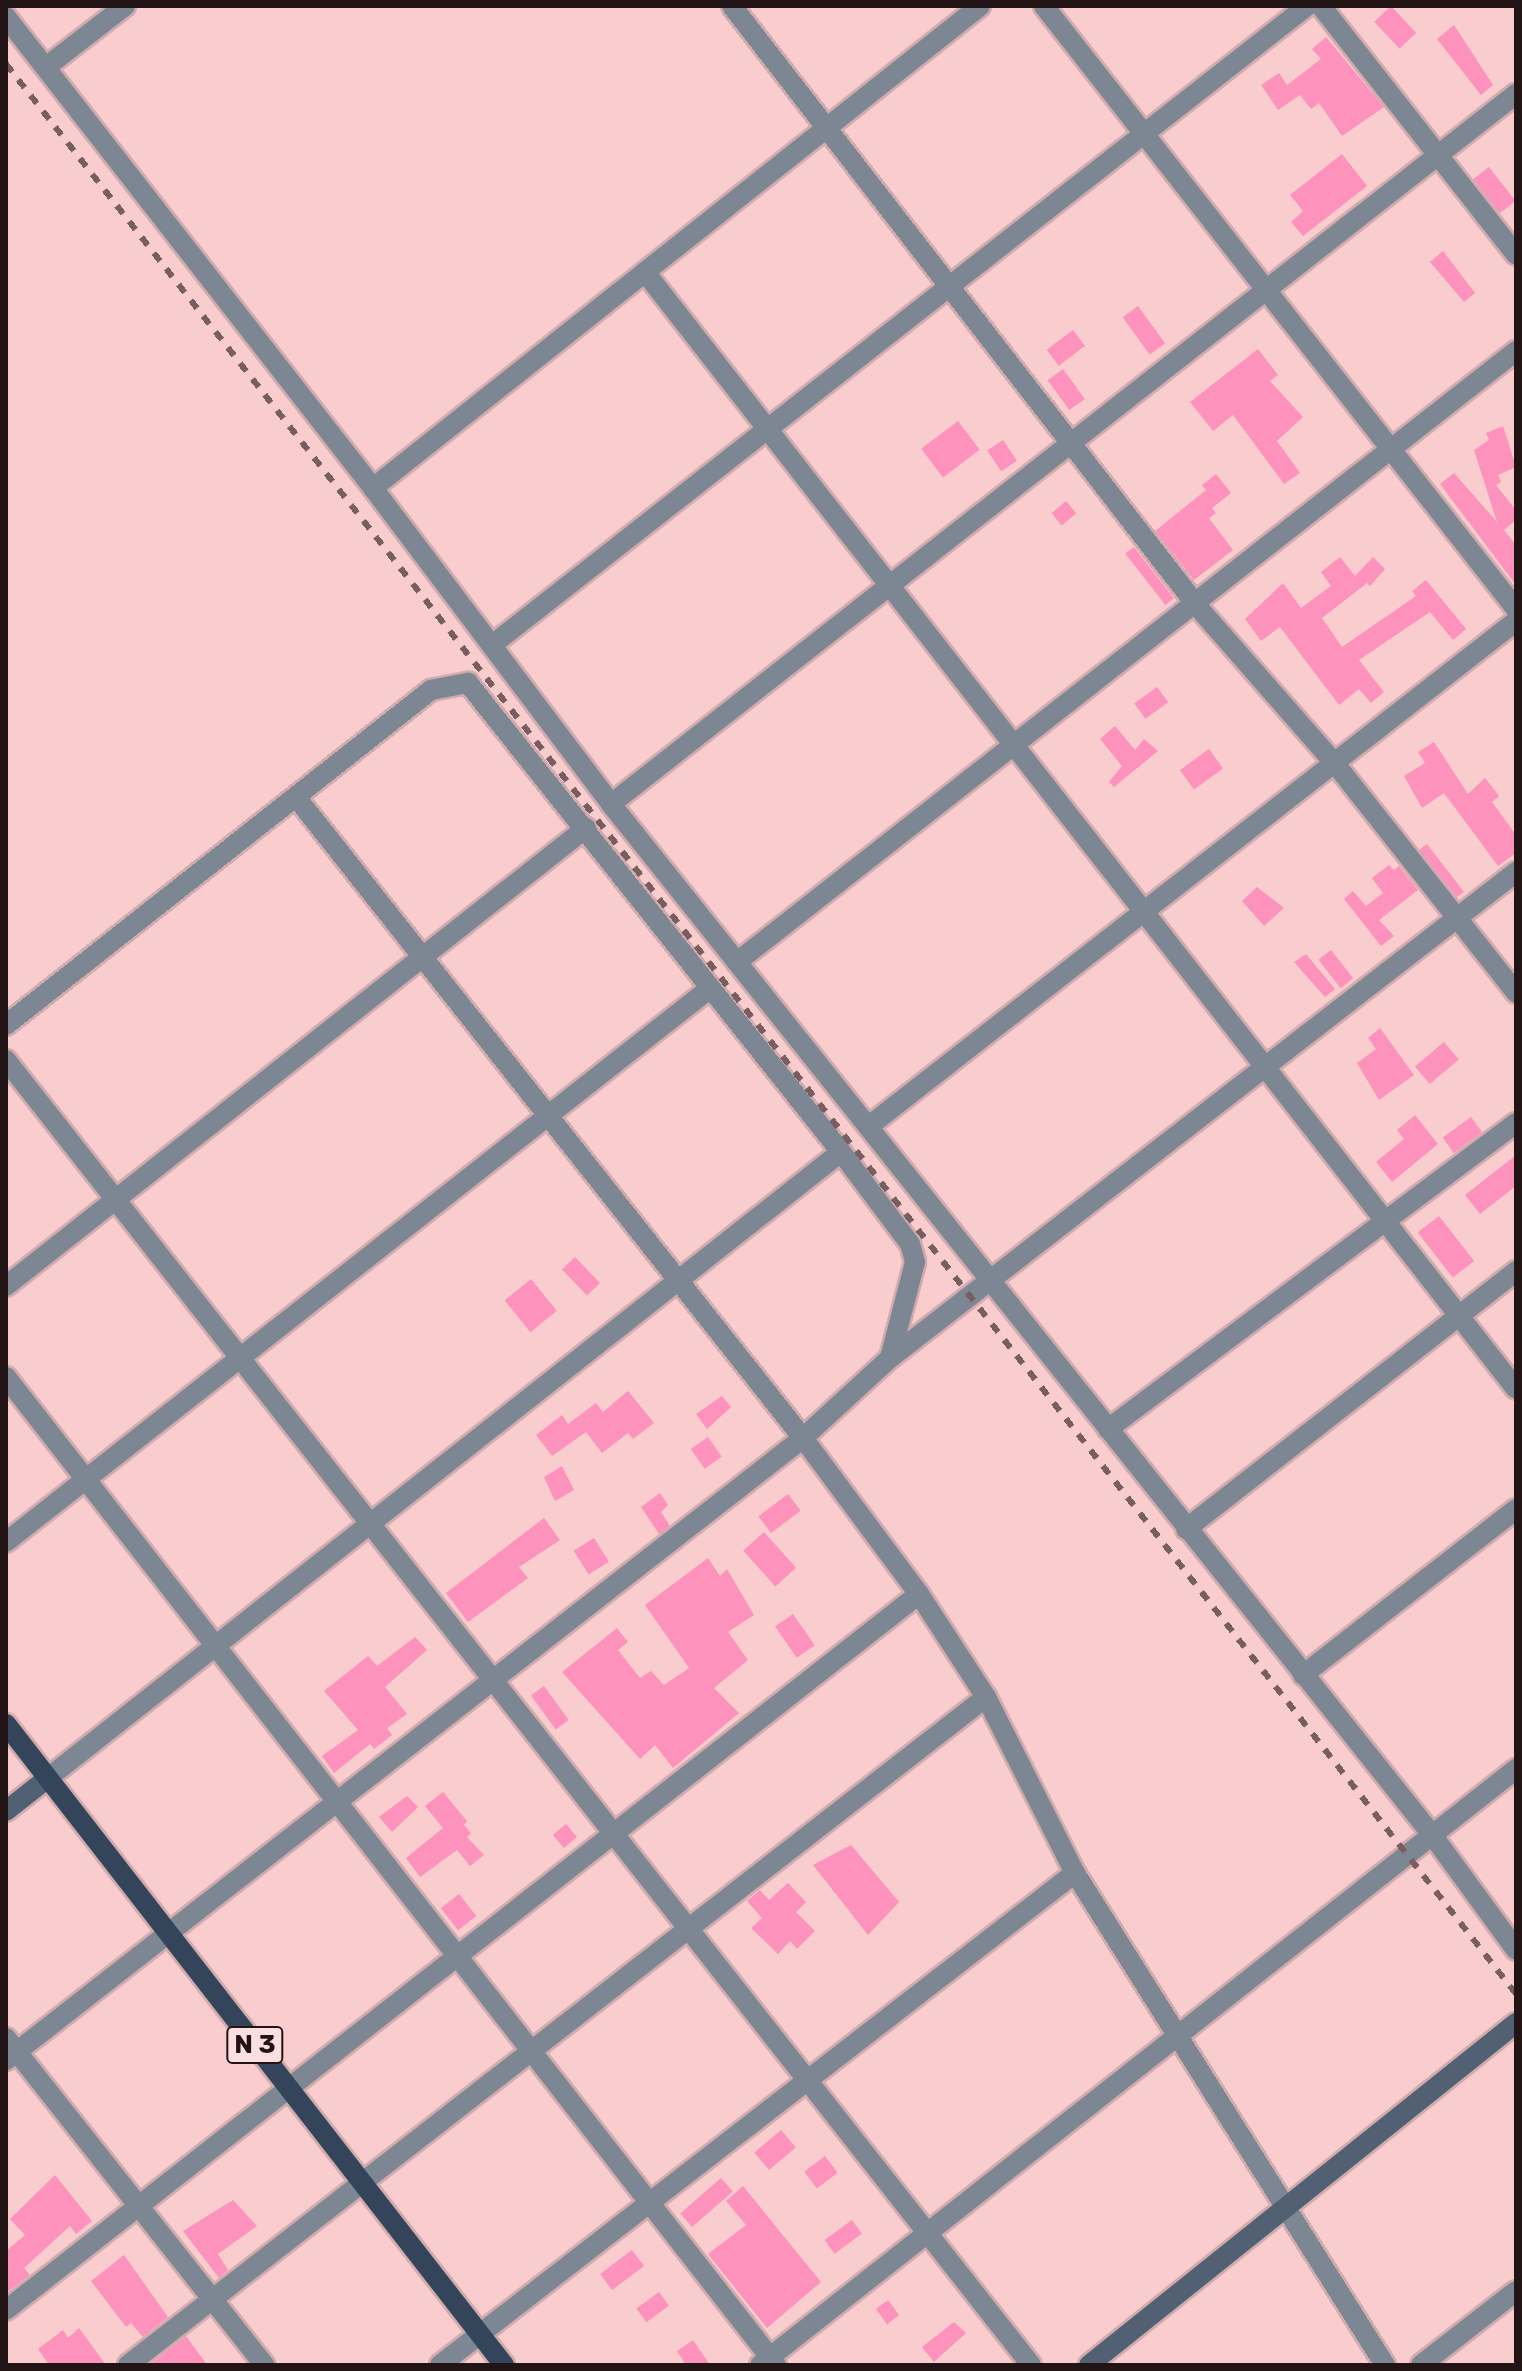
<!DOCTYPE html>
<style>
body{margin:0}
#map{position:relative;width:1522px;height:2371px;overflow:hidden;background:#f9ccce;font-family:Rubik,sans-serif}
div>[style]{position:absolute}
.building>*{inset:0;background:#fd92bd;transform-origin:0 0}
.roads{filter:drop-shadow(2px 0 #d2abad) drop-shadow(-2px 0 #d2abad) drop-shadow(0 2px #d2abad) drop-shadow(0 -2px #d2abad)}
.street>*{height:20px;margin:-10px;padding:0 10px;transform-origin:10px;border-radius:10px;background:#7d8794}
.secondary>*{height:20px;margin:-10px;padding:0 10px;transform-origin:10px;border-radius:10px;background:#526073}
.primary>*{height:20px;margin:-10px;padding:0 10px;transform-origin:10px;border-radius:10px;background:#34455b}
.rail>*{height:6px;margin-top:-3px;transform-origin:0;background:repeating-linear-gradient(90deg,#795e5f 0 10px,transparent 0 20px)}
span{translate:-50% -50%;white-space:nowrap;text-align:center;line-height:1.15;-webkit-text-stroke:8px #fadfe0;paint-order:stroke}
.shield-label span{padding:2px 6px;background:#fadfe0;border:2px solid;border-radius:6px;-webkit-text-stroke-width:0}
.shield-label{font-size:26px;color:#221314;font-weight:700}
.frame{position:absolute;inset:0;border:8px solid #221314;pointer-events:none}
</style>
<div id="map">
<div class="building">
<i style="left:1391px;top:6px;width:37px;height:23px;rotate:47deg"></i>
<i style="clip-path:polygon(1454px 25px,1493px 85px,1481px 95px,1437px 39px)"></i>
<i style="clip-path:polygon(1326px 37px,1384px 107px,1342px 136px,1319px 103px,1311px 109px,1300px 95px,1278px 110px,1261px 85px,1279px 73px,1287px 85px,1321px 59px,1312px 49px)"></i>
<i style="clip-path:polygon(1342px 154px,1367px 186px,1303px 236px,1291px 222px,1303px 211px,1290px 195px)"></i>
<i style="left:1489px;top:167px;width:43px;height:20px;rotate:52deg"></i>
<i style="clip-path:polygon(1443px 251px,1475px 293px,1464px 302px,1430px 262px)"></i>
<i style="left:1138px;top:306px;width:46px;height:19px;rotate:54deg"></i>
<i style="left:1073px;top:330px;width:20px;height:33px;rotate:53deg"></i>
<i style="clip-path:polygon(1258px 349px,1278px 375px,1270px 381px,1303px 417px,1277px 441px,1300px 473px,1284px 484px,1233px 415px,1213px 431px,1190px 402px)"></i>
<i style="left:1063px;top:369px;width:37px;height:19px;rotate:54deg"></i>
<i style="left:958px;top:421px;width:36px;height:46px;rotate:53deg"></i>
<i style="clip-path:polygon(1503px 426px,1516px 467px,1498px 475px,1501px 482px,1496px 485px,1516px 510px,1516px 520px,1504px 530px,1516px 545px,1516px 585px,1440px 484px,1454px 473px,1497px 522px,1474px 450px,1489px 440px,1486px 433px)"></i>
<i style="left:1003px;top:440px;width:25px;height:19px;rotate:56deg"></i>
<i style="clip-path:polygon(1216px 474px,1231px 493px,1212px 508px,1216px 513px,1209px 518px,1233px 550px,1194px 580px,1155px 531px,1206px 490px,1202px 485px)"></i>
<i style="left:1066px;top:501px;width:16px;height:19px;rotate:50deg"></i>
<i style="left:1134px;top:547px;width:65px;height:11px;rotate:52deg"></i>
<i style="clip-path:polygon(1340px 557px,1355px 576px,1373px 557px,1385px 569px,1370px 586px,1367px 583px,1322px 618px,1342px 647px,1416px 596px,1412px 591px,1426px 580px,1466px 629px,1453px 640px,1430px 612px,1359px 660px,1384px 692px,1371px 703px,1359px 689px,1339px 705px,1280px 627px,1261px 641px,1245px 619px,1283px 583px,1301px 608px,1331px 586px,1321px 572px)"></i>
<i style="left:1157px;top:687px;width:19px;height:28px;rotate:54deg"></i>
<i style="clip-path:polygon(1115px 726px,1135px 750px,1144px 739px,1158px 751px,1114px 787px,1109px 782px,1122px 766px,1100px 739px)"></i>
<i style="clip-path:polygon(1434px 742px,1468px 794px,1485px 778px,1499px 796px,1492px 802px,1516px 835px,1516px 853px,1498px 866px,1444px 793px,1422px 808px,1404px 776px,1425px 763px,1418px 752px)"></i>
<i style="left:1209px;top:749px;width:24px;height:36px;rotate:54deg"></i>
<i style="clip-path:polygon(1427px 844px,1464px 892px,1457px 897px,1419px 850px)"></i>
<i style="clip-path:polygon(1389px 865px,1394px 870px,1399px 866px,1418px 890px,1379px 920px,1394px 936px,1381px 946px,1344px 899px,1353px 891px,1366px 906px,1383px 893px,1372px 878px)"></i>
<i style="clip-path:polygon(1257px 887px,1284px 908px,1264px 926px,1242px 901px)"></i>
<i style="left:1331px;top:950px;width:36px;height:16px;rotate:52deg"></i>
<i style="clip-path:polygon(1306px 954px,1335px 989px,1325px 997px,1294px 962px)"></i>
<i style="clip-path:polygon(1380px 1028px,1414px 1075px,1379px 1100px,1357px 1063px,1376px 1049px,1368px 1038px)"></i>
<i style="left:1444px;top:1042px;width:23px;height:38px;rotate:50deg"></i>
<i style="clip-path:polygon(1415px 1115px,1438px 1144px,1392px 1182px,1376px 1162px,1404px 1139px,1397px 1130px)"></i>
<i style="left:1471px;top:1117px;width:19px;height:35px;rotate:54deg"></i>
<i style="clip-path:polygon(1516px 1155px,1516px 1186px,1480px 1214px,1465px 1195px)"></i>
<i style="left:1439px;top:1216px;width:57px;height:27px;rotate:52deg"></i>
<i style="left:575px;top:1257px;width:36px;height:18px;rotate:46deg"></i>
<i style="left:531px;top:1279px;width:41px;height:34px;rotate:51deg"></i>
<i style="clip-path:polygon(628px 1391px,654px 1423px,633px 1439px,628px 1433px,602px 1453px,586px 1432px,552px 1456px,536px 1435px,562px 1415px,568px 1424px,596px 1403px,603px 1412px)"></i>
<i style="clip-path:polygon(722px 1396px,731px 1407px,707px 1429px,696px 1414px)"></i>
<i style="left:708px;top:1437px;width:24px;height:21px;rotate:55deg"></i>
<i style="clip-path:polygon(562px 1466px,574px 1490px,555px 1501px,544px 1477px)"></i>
<i style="clip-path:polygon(660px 1493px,668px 1505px,661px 1512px,670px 1526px,659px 1534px,641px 1507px)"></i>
<i style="left:788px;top:1494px;width:21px;height:37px;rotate:53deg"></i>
<i style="clip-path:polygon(544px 1518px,560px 1540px,519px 1567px,528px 1578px,468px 1622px,446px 1593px)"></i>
<i style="left:764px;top:1532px;width:48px;height:28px;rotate:48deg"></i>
<i style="left:594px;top:1538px;width:28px;height:24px;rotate:58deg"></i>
<i style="clip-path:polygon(708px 1558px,720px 1576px,727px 1569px,754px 1615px,728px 1632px,748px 1660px,714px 1688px,739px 1713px,673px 1768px,655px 1745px,640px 1759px,562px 1672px,617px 1628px,628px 1642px,618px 1650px,640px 1678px,651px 1671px,664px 1685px,689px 1668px,645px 1605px)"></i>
<i style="left:793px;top:1614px;width:38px;height:22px;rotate:55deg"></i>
<i style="clip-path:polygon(415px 1637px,427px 1650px,385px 1687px,407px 1714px,387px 1728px,392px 1735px,374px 1749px,370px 1744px,334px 1773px,322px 1756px,358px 1730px,324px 1691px,368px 1656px,377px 1666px)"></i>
<i style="left:544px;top:1686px;width:42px;height:16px;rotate:54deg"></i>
<i style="clip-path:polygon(443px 1792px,467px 1821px,464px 1825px,471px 1833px,467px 1837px,484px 1855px,470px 1866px,457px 1850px,420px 1877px,406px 1858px,443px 1828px,425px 1806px)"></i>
<i style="clip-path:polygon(407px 1796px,418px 1807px,392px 1832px,379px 1817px)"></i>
<i style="left:566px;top:1824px;width:17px;height:17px;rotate:50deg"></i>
<i style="clip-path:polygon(851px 1845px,899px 1902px,868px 1935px,813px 1865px)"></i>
<i style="clip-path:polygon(788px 1883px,806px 1902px,796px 1912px,815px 1931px,797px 1949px,790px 1941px,778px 1954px,751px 1928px,762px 1918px,747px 1901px,760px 1890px,769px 1900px)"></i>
<i style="left:459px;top:1894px;width:28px;height:23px;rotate:52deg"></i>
<i style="left:781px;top:2130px;width:23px;height:35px;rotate:50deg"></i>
<i style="left:825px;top:2156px;width:21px;height:26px;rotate:53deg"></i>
<i style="clip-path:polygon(55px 2175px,92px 2221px,76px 2234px,70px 2226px,24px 2268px,30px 2275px,6px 2293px,6px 2251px,25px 2235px,10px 2219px)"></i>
<i style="left:721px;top:2178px;width:18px;height:54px;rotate:49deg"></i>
<i style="clip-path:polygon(743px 2186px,821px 2282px,767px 2328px,708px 2254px,746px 2225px,726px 2201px)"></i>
<i style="clip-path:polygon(233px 2200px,257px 2226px,218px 2254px,228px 2270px,219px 2278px,183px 2231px)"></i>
<i style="left:852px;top:2220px;width:17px;height:34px;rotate:54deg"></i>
<i style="left:632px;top:2250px;width:20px;height:40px;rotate:53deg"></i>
<i style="clip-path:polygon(124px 2255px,168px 2317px,143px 2337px,131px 2323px,126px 2327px,91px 2281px)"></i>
<i style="left:659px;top:2292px;width:17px;height:28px;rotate:54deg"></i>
<i style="left:888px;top:2300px;width:19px;height:15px;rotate:54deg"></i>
<i style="clip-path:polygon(954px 2322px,966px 2333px,934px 2362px,922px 2347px)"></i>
<i style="clip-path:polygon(79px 2328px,106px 2365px,49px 2365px,38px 2349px,63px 2330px,68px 2338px)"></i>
<i style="clip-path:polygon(186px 2336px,207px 2365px,150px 2365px,167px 2351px)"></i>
<i style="clip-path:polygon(693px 2340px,710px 2365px,686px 2365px,677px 2351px)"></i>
</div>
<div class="roads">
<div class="street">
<i style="left:732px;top:6px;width:759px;rotate:52.22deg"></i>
<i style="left:1197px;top:606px;width:213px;rotate:48.8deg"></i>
<i style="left:1337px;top:766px;width:289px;rotate:51.7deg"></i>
<i style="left:1044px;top:6px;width:766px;rotate:51.95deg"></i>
<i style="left:1321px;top:6px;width:316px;rotate:51.9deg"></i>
<i style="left:6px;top:17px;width:597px;rotate:52.07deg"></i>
<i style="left:373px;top:488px;width:396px;rotate:53deg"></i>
<i style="left:611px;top:804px;width:1319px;rotate:51.46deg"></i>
<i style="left:1433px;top:1836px;width:141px;rotate:53.9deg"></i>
<i style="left:46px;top:67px;width:100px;rotate:-37.7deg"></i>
<i style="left:645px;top:272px;width:1416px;rotate:52.05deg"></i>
<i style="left:373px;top:488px;width:775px;rotate:-38.45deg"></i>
<i style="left:492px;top:645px;width:1036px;rotate:-38.1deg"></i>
<i style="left:296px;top:797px;width:817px;rotate:51.66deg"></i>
<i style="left:803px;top:1438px;width:194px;rotate:53.4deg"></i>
<i style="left:919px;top:1594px;width:123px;rotate:57deg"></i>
<i style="left:986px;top:1697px;width:197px;rotate:63.2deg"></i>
<i style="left:1075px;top:1873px;width:582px;rotate:57.79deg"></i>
<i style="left:611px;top:804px;width:1150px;rotate:-38.12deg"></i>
<i style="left:737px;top:962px;width:990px;rotate:-38.11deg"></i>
<i style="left:6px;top:1025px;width:541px;rotate:-38.25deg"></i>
<i style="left:431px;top:690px;width:38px;rotate:-11deg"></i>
<i style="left:468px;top:683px;width:599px;rotate:51.5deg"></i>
<i style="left:841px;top:1152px;width:115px;rotate:53.1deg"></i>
<i style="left:910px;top:1244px;width:19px;rotate:74deg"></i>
<i style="left:915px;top:1262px;width:99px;rotate:104.6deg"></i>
<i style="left:890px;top:1358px;width:118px;rotate:137.4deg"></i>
<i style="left:803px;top:1438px;width:1011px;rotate:142.03deg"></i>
<i style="left:6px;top:1060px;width:1659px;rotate:51.85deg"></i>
<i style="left:869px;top:1126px;width:821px;rotate:-37.97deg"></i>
<i style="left:6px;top:1286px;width:739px;rotate:-38.3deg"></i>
<i style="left:890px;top:1358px;width:793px;rotate:-37.82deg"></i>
<i style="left:6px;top:1377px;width:1253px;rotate:52.07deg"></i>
<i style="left:1108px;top:1429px;width:510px;rotate:-36.87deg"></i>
<i style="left:1186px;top:1529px;width:419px;rotate:-38deg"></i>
<i style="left:6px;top:1542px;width:894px;rotate:-38.19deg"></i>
<i style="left:1303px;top:1675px;width:270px;rotate:-37.9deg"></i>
<i style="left:48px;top:1778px;width:1010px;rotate:-38.29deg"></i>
<i style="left:6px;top:2038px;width:417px;rotate:51.7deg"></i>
<i style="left:6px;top:2310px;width:1160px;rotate:-38.1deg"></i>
<i style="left:128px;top:2365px;width:1087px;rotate:-37.9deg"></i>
<i style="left:440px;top:2365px;width:803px;rotate:-37.77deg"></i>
<i style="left:760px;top:2365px;width:963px;rotate:-38.25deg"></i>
<i style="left:1421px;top:2365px;width:120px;rotate:-37.9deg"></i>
</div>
<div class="secondary">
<i style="left:6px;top:1811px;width:53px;rotate:-38.2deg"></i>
<i style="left:1089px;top:2365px;width:547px;rotate:-38.69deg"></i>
</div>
<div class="primary">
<i style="left:6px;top:1724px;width:812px;rotate:52.16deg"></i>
</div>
</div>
<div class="rail">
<i style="left:6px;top:64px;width:2451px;rotate:51.96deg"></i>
</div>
<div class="shield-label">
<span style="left:255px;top:2045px">N 3</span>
</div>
<div class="frame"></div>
</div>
